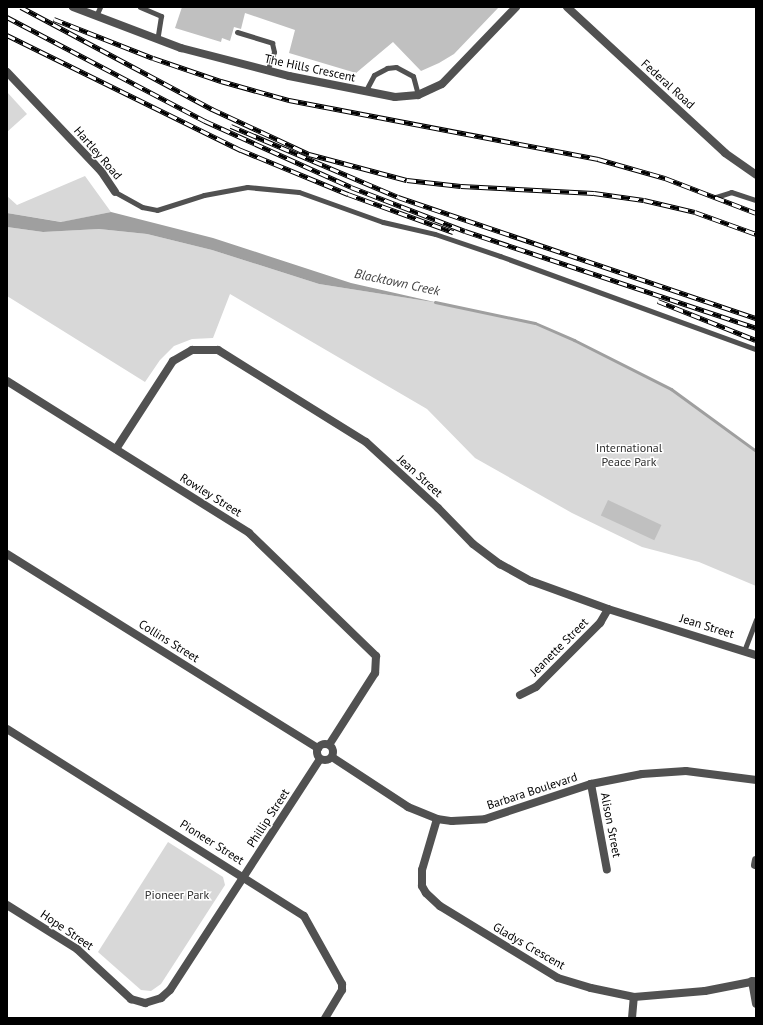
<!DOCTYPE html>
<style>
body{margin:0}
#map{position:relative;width:763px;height:1025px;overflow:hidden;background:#fff;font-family:"PT Sans",sans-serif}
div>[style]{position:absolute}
.green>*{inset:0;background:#d8d8d8}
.water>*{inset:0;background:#9f9f9f}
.stream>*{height:3px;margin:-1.5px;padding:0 1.5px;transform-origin:1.5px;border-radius:1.5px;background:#9f9f9f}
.building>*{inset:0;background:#c0c0c0;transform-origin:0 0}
.service>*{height:5px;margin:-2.5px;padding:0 2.5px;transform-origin:2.5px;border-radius:2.5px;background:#515151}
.minor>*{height:8px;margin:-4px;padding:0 4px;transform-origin:4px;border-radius:4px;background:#515151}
.minor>.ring{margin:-4px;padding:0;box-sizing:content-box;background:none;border:8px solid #515151;border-radius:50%}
.rail>*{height:4.5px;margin-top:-2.25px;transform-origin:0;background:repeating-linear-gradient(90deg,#fff 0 9px,#000 0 18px);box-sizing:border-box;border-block:1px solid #000}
span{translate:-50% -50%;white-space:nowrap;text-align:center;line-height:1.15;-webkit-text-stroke:3px #fff;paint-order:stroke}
.street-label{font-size:12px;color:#000}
.park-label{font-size:12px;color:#2f2f2f}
.water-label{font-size:13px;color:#404040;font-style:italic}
.frame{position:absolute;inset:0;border:8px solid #000;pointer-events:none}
</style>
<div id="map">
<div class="green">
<i style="clip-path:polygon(7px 92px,27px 114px,7px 132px)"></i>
<i style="clip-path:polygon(85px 176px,111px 212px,62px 222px,7px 213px,7px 196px,17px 205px)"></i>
<i style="clip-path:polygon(7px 227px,43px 232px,99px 229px,147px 234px,212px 250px,319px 284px,439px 303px,535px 323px,574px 340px,671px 389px,756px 451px,756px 586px,699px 562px,642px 547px,572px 513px,475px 458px,427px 409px,230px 294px,213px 338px,192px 339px,174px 346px,160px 360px,145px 382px,7px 296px)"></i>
<i style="clip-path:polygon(168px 842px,223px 877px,225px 885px,161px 984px,151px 991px,141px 990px,98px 952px)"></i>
</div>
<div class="water">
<i style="clip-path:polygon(111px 212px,213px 238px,351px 283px,439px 303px,319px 284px,212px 250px,147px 234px,99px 229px,43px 232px,7px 227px,7px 213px,61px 222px)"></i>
</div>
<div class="stream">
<i style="left:435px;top:302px;width:102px;rotate:11.9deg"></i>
<i style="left:535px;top:323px;width:43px;rotate:23.6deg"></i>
<i style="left:574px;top:340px;width:109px;rotate:26.8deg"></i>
<i style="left:671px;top:389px;width:105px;rotate:36.1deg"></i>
</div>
<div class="building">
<i style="clip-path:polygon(182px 7px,499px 7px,454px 54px,439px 63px,421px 71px,393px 42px,356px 73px,289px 53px,295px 30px,245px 13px,241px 29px,234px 27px,230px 41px,222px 38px,221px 42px,175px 28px)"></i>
<i style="left:608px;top:500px;width:59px;height:17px;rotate:25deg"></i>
</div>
<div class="service">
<i style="left:140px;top:7px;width:23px;rotate:23deg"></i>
<i style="left:161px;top:16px;width:24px;rotate:99deg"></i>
<i style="left:96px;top:16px;width:10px;rotate:-66deg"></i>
<i style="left:237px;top:32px;width:37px;rotate:17deg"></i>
<i style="left:272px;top:43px;width:9px;rotate:77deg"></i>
<i style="left:274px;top:52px;width:20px;rotate:110deg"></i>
<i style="left:365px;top:92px;width:19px;rotate:-62deg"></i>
<i style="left:374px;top:75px;width:15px;rotate:-28deg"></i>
<i style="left:387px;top:68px;width:9px;rotate:-6deg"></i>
<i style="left:396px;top:67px;width:19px;rotate:28deg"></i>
<i style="left:413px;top:76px;width:20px;rotate:75deg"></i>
<i style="left:115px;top:192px;width:31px;rotate:29deg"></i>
<i style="left:142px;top:207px;width:15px;rotate:11deg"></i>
<i style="left:157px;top:210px;width:49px;rotate:-17.7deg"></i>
<i style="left:204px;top:195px;width:44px;rotate:-10.5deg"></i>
<i style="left:247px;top:187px;width:52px;rotate:5.5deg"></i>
<i style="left:299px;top:192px;width:89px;rotate:19.7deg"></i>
<i style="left:383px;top:222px;width:53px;rotate:13deg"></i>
<i style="left:435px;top:234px;width:69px;rotate:18.7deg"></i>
<i style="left:500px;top:256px;width:272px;rotate:20deg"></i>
<i style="left:716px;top:197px;width:16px;rotate:-18deg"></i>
<i style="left:731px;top:192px;width:26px;rotate:18deg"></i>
<i style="left:744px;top:651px;width:34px;rotate:-69deg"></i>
</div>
<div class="minor">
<i style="left:73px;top:7px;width:116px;rotate:20.8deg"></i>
<i style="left:181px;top:48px;width:112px;rotate:14.5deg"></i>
<i style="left:289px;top:76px;width:108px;rotate:11.2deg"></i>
<i style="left:395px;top:97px;width:23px;rotate:-5deg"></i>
<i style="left:418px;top:95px;width:26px;rotate:-25deg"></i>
<i style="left:442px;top:84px;width:107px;rotate:-46.1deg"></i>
<i style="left:567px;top:7px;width:215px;rotate:42.7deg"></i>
<i style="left:725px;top:153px;width:38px;rotate:35deg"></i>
<i style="left:7px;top:72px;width:137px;rotate:46.5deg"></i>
<i style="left:101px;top:171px;width:25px;rotate:56deg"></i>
<i style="left:7px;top:381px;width:286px;rotate:32.1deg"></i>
<i style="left:249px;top:533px;width:177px;rotate:44.1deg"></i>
<i style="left:376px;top:656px;width:17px;rotate:93deg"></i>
<i style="left:375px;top:673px;width:85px;rotate:122.6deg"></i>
<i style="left:116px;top:449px;width:105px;rotate:-57.1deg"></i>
<i style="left:173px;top:361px;width:22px;rotate:-30deg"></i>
<i style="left:192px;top:350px;width:26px"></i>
<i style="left:218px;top:350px;width:174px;rotate:31.9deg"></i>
<i style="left:366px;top:442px;width:98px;rotate:42.5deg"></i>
<i style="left:438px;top:508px;width:50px;rotate:45.8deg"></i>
<i style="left:473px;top:544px;width:34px;rotate:37deg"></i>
<i style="left:500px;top:564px;width:35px;rotate:29deg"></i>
<i style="left:531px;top:581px;width:82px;rotate:20deg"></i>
<i style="left:608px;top:609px;width:155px;rotate:17.3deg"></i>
<i style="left:7px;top:554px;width:367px;rotate:32deg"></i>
<i style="left:520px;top:695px;width:18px;rotate:-27deg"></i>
<i style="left:536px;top:687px;width:91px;rotate:-45deg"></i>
<i style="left:600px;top:623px;width:16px;rotate:-60deg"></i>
<i style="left:7px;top:729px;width:351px;rotate:32.2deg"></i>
<i style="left:304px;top:916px;width:78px;rotate:60.8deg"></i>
<i style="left:342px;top:984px;width:6px;rotate:90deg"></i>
<i style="left:342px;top:990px;width:33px;rotate:121deg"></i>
<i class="ring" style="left:317px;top:744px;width:8px;height:8px"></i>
<i style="left:332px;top:757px;width:91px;rotate:33.3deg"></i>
<i style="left:408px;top:807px;width:31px;rotate:22deg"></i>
<i style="left:437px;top:819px;width:15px;rotate:8deg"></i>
<i style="left:452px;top:821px;width:33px;rotate:-3deg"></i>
<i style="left:485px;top:819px;width:112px;rotate:-18.3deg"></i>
<i style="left:591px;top:784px;width:52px;rotate:-11.1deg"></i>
<i style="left:642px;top:774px;width:44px;rotate:-3.9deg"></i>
<i style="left:686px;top:771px;width:71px;rotate:7.3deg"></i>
<i style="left:591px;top:784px;width:87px;rotate:79.5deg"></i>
<i style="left:437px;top:819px;width:53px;rotate:106.4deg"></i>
<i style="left:422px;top:870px;width:16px;rotate:90deg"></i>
<i style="left:422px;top:886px;width:8px;rotate:60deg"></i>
<i style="left:426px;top:893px;width:19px;rotate:43deg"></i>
<i style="left:440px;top:906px;width:138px;rotate:31.4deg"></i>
<i style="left:558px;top:978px;width:34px;rotate:17deg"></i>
<i style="left:591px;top:988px;width:44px;rotate:11.8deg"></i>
<i style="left:634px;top:997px;width:71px;rotate:-4.8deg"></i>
<i style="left:705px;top:991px;width:52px;rotate:-11.1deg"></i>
<i style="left:755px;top:865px;width:5px;rotate:-79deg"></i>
<i style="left:7px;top:905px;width:83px;rotate:32.2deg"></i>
<i style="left:77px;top:949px;width:74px;rotate:42.8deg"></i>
<i style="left:131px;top:999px;width:15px;rotate:16deg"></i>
<i style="left:145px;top:1003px;width:17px;rotate:-17deg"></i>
<i style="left:161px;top:998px;width:12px;rotate:-42deg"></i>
<i style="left:170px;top:990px;width:275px;rotate:-57deg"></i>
<i style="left:752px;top:981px;width:23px;rotate:80deg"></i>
<i style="left:632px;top:1018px;width:21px;rotate:-85deg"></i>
</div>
<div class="rail">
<i style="left:21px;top:7px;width:217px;rotate:28.1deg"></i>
<i style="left:212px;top:109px;width:107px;rotate:24.9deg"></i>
<i style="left:309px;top:154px;width:101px;rotate:14.9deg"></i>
<i style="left:407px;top:180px;width:54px;rotate:6.3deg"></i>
<i style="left:461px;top:186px;width:133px;rotate:3deg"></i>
<i style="left:594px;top:193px;width:50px;rotate:8deg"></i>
<i style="left:644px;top:200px;width:52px;rotate:13.2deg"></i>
<i style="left:695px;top:212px;width:65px;rotate:19.8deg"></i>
<i style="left:7px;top:17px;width:224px;rotate:27.7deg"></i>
<i style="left:205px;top:121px;width:160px;rotate:24.3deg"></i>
<i style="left:351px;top:187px;width:122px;rotate:21.1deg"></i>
<i style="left:465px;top:231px;width:307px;rotate:18.4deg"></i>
<i style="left:54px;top:19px;width:106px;rotate:21.5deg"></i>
<i style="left:153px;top:58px;width:72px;rotate:18.7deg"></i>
<i style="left:221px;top:81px;width:71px;rotate:15.6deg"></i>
<i style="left:289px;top:100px;width:315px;rotate:10.8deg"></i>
<i style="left:598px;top:159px;width:70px;rotate:15.8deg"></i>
<i style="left:665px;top:178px;width:97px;rotate:21deg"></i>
<i style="left:7px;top:35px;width:261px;rotate:26.2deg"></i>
<i style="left:241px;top:150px;width:116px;rotate:22.4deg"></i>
<i style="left:348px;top:194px;width:112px;rotate:19.9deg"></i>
<i style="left:231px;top:126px;width:181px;rotate:23deg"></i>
<i style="left:398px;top:197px;width:378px;rotate:18.7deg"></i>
<i style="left:658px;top:301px;width:105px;rotate:21.7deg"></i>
</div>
<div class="street-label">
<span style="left:310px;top:68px;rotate:12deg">The Hills Crescent</span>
<span style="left:668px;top:84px;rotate:42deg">Federal Road</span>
<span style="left:98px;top:153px;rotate:49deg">Hartley Road</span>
<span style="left:420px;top:476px;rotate:42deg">Jean Street</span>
<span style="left:211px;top:495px;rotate:32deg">Rowley Street</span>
<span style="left:707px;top:626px;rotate:17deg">Jean Street</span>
<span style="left:169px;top:641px;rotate:32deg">Collins Street</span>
<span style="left:559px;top:647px;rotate:-45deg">Jeanette Street</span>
<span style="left:532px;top:791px;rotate:-18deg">Barbara Boulevard</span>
<span style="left:268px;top:818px;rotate:-57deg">Phillip Street</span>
<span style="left:611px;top:825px;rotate:79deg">Alison Street</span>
<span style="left:212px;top:842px;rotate:32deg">Pioneer Street</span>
<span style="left:67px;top:930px;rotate:34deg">Hope Street</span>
<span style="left:529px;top:946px;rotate:30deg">Gladys Crescent</span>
</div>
<div class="park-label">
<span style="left:629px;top:455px">International<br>Peace Park</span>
<span style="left:177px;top:895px">Pioneer Park</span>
</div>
<div class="water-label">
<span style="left:397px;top:283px;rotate:12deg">Blacktown Creek</span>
</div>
<div class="frame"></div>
</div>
